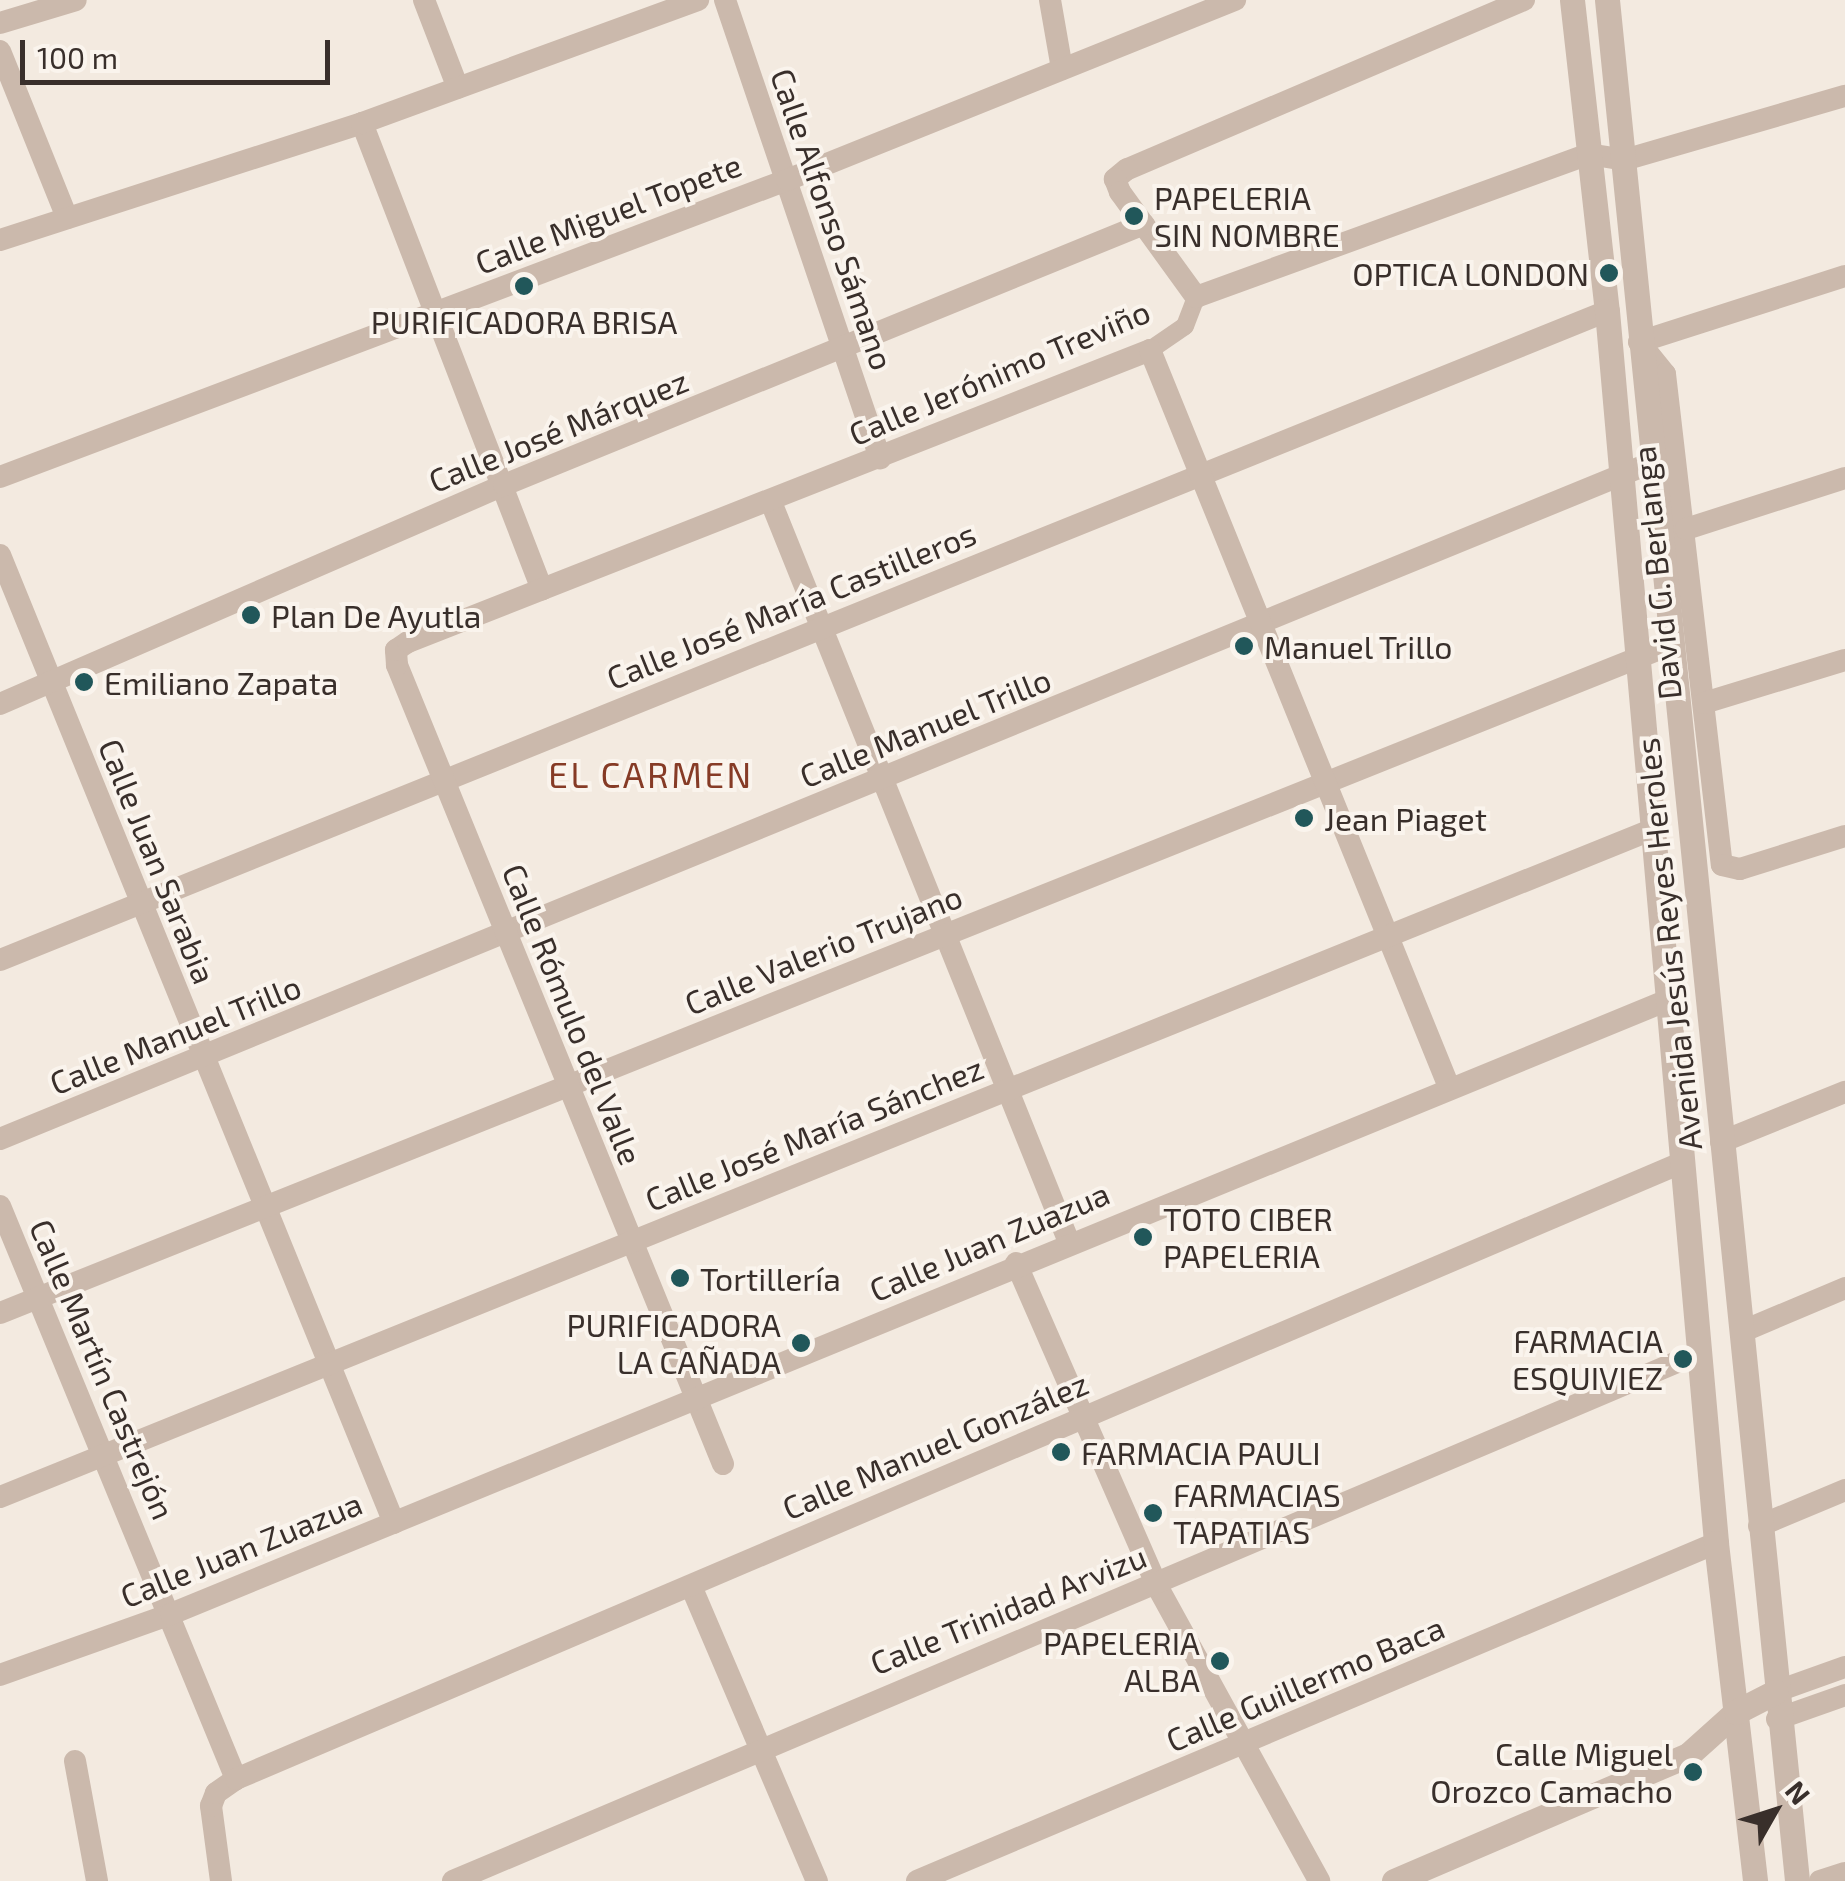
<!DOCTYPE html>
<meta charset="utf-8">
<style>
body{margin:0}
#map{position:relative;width:1845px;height:1881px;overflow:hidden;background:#f3eae0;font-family:"Exo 2",sans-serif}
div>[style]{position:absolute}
.pedestrian>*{height:18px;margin:-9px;padding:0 9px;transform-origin:9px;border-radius:9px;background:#cbb9ac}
.minor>*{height:22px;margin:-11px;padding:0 11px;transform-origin:11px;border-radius:11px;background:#cbb9ac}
.tertiary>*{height:25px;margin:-12.5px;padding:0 12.5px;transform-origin:12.5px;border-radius:12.5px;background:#cbb9ac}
.dots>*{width:28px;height:28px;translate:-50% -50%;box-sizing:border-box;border:5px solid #faf4ed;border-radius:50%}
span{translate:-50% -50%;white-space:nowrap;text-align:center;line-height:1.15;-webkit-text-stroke:8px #faf4ed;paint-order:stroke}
.poi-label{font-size:32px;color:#392f2b}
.left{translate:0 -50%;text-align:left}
.right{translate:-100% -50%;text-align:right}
.street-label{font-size:32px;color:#392f2b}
.neighbourhood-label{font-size:35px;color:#863b26;letter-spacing:2.5px}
.north{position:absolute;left:1725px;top:1761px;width:100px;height:100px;-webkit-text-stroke:8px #faf4ed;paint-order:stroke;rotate:51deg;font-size:28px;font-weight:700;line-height:40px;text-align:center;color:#392f2b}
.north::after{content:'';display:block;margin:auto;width:35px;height:45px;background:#392f2b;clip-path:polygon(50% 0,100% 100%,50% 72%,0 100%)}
.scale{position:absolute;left:20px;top:40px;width:310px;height:45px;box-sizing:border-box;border:5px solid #392f2b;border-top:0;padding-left:12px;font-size:30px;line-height:35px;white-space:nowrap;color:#392f2b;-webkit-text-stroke:8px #faf4ed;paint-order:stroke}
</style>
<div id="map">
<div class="pedestrian">
<i style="left:1150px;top:350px;width:42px;rotate:-34.4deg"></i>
<i style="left:1185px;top:326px;width:31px;rotate:-69deg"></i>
</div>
<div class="minor">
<i style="left:424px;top:0;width:94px;rotate:68.9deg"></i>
<i style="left:725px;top:0;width:484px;rotate:71.3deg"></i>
<i style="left:1050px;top:0;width:70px;rotate:80.1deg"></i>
<i style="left:1524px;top:0;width:431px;rotate:156.9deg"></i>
<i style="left:1127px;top:169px;width:16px;rotate:140deg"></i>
<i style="left:1115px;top:179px;width:14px;rotate:69deg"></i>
<i style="left:1120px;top:192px;width:130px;rotate:54.1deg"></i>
<i style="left:1196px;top:297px;width:417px;rotate:-20deg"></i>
<i style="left:1588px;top:154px;width:36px;rotate:9deg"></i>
<i style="left:1624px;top:160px;width:230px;rotate:-16.2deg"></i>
<i style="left:0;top:23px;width:79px;rotate:-16.8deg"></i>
<i style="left:0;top:51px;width:180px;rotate:68.1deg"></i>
<i style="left:362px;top:123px;width:500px;rotate:68.9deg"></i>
<i style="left:0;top:240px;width:380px;rotate:-17.9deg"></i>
<i style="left:362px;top:123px;width:358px;rotate:-20.1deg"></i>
<i style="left:1845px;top:276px;width:216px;rotate:162.2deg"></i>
<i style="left:1639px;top:342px;width:41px;rotate:50.9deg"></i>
<i style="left:1665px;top:374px;width:494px;rotate:83.4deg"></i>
<i style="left:1722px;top:865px;width:18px;rotate:13deg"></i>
<i style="left:1740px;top:869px;width:110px;rotate:-17.4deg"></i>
<i style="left:0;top:477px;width:841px;rotate:-20.68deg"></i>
<i style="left:787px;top:180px;width:483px;rotate:-21.9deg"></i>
<i style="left:771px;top:502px;width:798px;rotate:68.07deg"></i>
<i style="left:1686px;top:529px;width:167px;rotate:-17.8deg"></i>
<i style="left:0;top:555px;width:1045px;rotate:67.85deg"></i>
<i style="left:1704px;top:703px;width:147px;rotate:-17deg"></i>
<i style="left:0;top:704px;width:550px;rotate:-23.49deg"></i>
<i style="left:504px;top:485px;width:691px;rotate:-22.19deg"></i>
<i style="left:0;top:960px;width:1733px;rotate:-21.99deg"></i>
<i style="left:0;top:1139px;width:1784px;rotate:-22.27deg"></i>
<i style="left:1721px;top:1142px;width:134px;rotate:-22deg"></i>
<i style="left:0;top:1206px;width:620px;rotate:67.61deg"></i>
<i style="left:1016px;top:1263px;width:350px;rotate:66.4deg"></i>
<i style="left:1156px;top:1584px;width:339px;rotate:61.2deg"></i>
<i style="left:0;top:1313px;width:1799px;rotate:-21.8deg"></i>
<i style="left:1741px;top:1332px;width:113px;rotate:-22.9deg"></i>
<i style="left:723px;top:1464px;width:863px;rotate:-112.2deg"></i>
<i style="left:397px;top:665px;width:15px;rotate:-94deg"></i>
<i style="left:396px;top:650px;width:14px;rotate:-34deg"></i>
<i style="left:408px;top:642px;width:797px;rotate:-21.48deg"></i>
<i style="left:1150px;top:350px;width:795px;rotate:67.92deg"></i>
<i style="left:0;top:1497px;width:1783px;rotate:-22deg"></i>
<i style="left:1759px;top:1526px;width:93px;rotate:-22.7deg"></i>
<i style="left:691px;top:1586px;width:321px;rotate:66.9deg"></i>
<i style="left:0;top:1675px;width:182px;rotate:-19.6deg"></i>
<i style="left:171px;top:1614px;width:1618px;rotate:-22.3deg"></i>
<i style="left:1775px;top:1692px;width:74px;rotate:-19.7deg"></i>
<i style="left:1777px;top:1719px;width:72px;rotate:-19.4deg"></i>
<i style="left:75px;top:1761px;width:122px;rotate:79.6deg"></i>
<i style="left:221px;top:1881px;width:76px;rotate:-97.6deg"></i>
<i style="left:211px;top:1806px;width:14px;rotate:-69deg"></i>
<i style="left:216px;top:1793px;width:24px;rotate:-35deg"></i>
<i style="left:236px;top:1779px;width:1573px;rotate:-23.09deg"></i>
<i style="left:453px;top:1881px;width:1353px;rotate:-22.97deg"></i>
<i style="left:917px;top:1881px;width:868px;rotate:-22.93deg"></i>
<i style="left:1820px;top:1881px;width:26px;rotate:-18deg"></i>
</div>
<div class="tertiary">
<i style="left:1572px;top:0;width:313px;rotate:83.6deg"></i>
<i style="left:1607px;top:311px;width:1237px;rotate:84.94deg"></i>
<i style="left:1716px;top:1543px;width:340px;rotate:83.4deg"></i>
<i style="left:1607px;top:0;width:1891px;rotate:84.23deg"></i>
<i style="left:1394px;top:1881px;width:320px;rotate:-23.2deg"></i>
<i style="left:1688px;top:1755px;width:64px;rotate:-41.9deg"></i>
<i style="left:1736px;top:1712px;width:44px;rotate:-27.1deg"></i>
</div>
<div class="dots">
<i style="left:1134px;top:216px;background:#21575a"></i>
<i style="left:1609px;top:273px;background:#21575a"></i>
<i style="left:524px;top:286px;background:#21575a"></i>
<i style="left:251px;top:615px;background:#21575a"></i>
<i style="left:1244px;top:646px;background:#21575a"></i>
<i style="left:84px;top:682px;background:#21575a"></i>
<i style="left:1304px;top:818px;background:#21575a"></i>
<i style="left:1143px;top:1237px;background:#21575a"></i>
<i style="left:680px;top:1278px;background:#21575a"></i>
<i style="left:801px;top:1343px;background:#21575a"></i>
<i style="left:1683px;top:1359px;background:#21575a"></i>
<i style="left:1061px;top:1452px;background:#21575a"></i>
<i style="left:1153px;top:1513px;background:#21575a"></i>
<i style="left:1220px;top:1661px;background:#21575a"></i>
<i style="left:1693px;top:1772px;background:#21575a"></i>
</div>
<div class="poi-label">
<span class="left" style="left:1154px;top:216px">PAPELERIA<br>SIN NOMBRE</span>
<span class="right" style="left:1589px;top:273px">OPTICA LONDON</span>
<span style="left:524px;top:321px">PURIFICADORA BRISA</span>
<span class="left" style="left:271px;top:615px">Plan De Ayutla</span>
<span class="left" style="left:1264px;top:646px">Manuel Trillo</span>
<span class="left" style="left:104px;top:682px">Emiliano Zapata</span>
<span class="left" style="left:1324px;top:818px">Jean Piaget</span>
<span class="left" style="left:1163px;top:1237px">TOTO CIBER<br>PAPELERIA</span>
<span class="left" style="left:700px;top:1278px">Tortillería</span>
<span class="right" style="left:781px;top:1343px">PURIFICADORA<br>LA CAÑADA</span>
<span class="right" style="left:1663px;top:1359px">FARMACIA<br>ESQUIVIEZ</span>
<span class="left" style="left:1081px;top:1452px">FARMACIA PAULI</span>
<span class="left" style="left:1173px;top:1513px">FARMACIAS<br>TAPATIAS</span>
<span class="right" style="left:1200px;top:1661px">PAPELERIA<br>ALBA</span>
<span class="right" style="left:1673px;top:1772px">Calle Miguel<br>Orozco Camacho</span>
</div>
<div class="street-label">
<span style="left:608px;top:213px;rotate:-21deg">Calle Miguel Topete</span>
<span style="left:833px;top:219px;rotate:71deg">Calle Alfonso Sámano</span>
<span style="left:999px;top:372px;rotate:-23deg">Calle Jerónimo Treviño</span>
<span style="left:558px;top:430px;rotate:-22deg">Calle José Márquez</span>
<span style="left:1656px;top:573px;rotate:-96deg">David G. Berlanga</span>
<span style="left:791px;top:605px;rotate:-22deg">Calle José María Castilleros</span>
<span style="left:925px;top:727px;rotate:-22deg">Calle Manuel Trillo</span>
<span style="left:158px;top:861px;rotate:68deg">Calle Juan Sarabia</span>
<span style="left:1668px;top:944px;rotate:-96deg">Avenida Jesús Reyes Heroles</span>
<span style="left:823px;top:949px;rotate:-22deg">Calle Valerio Trujano</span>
<span style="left:573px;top:1014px;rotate:68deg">Calle Rómulo del Valle</span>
<span style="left:175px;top:1034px;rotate:-22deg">Calle Manuel Trillo</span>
<span style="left:814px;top:1133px;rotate:-22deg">Calle José María Sánchez</span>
<span style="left:989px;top:1241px;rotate:-23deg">Calle Juan Zuazua</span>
<span style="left:103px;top:1369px;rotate:67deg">Calle Martín Castrejón</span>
<span style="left:935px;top:1445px;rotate:-23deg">Calle Manuel González</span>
<span style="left:241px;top:1549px;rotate:-22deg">Calle Juan Zuazua</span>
<span style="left:1008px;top:1609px;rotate:-22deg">Calle Trinidad Arvizu</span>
<span style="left:1305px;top:1683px;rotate:-23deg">Calle Guillermo Baca</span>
</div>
<div class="neighbourhood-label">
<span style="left:651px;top:774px">EL CARMEN</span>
</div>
<div class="north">N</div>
<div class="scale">100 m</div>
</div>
